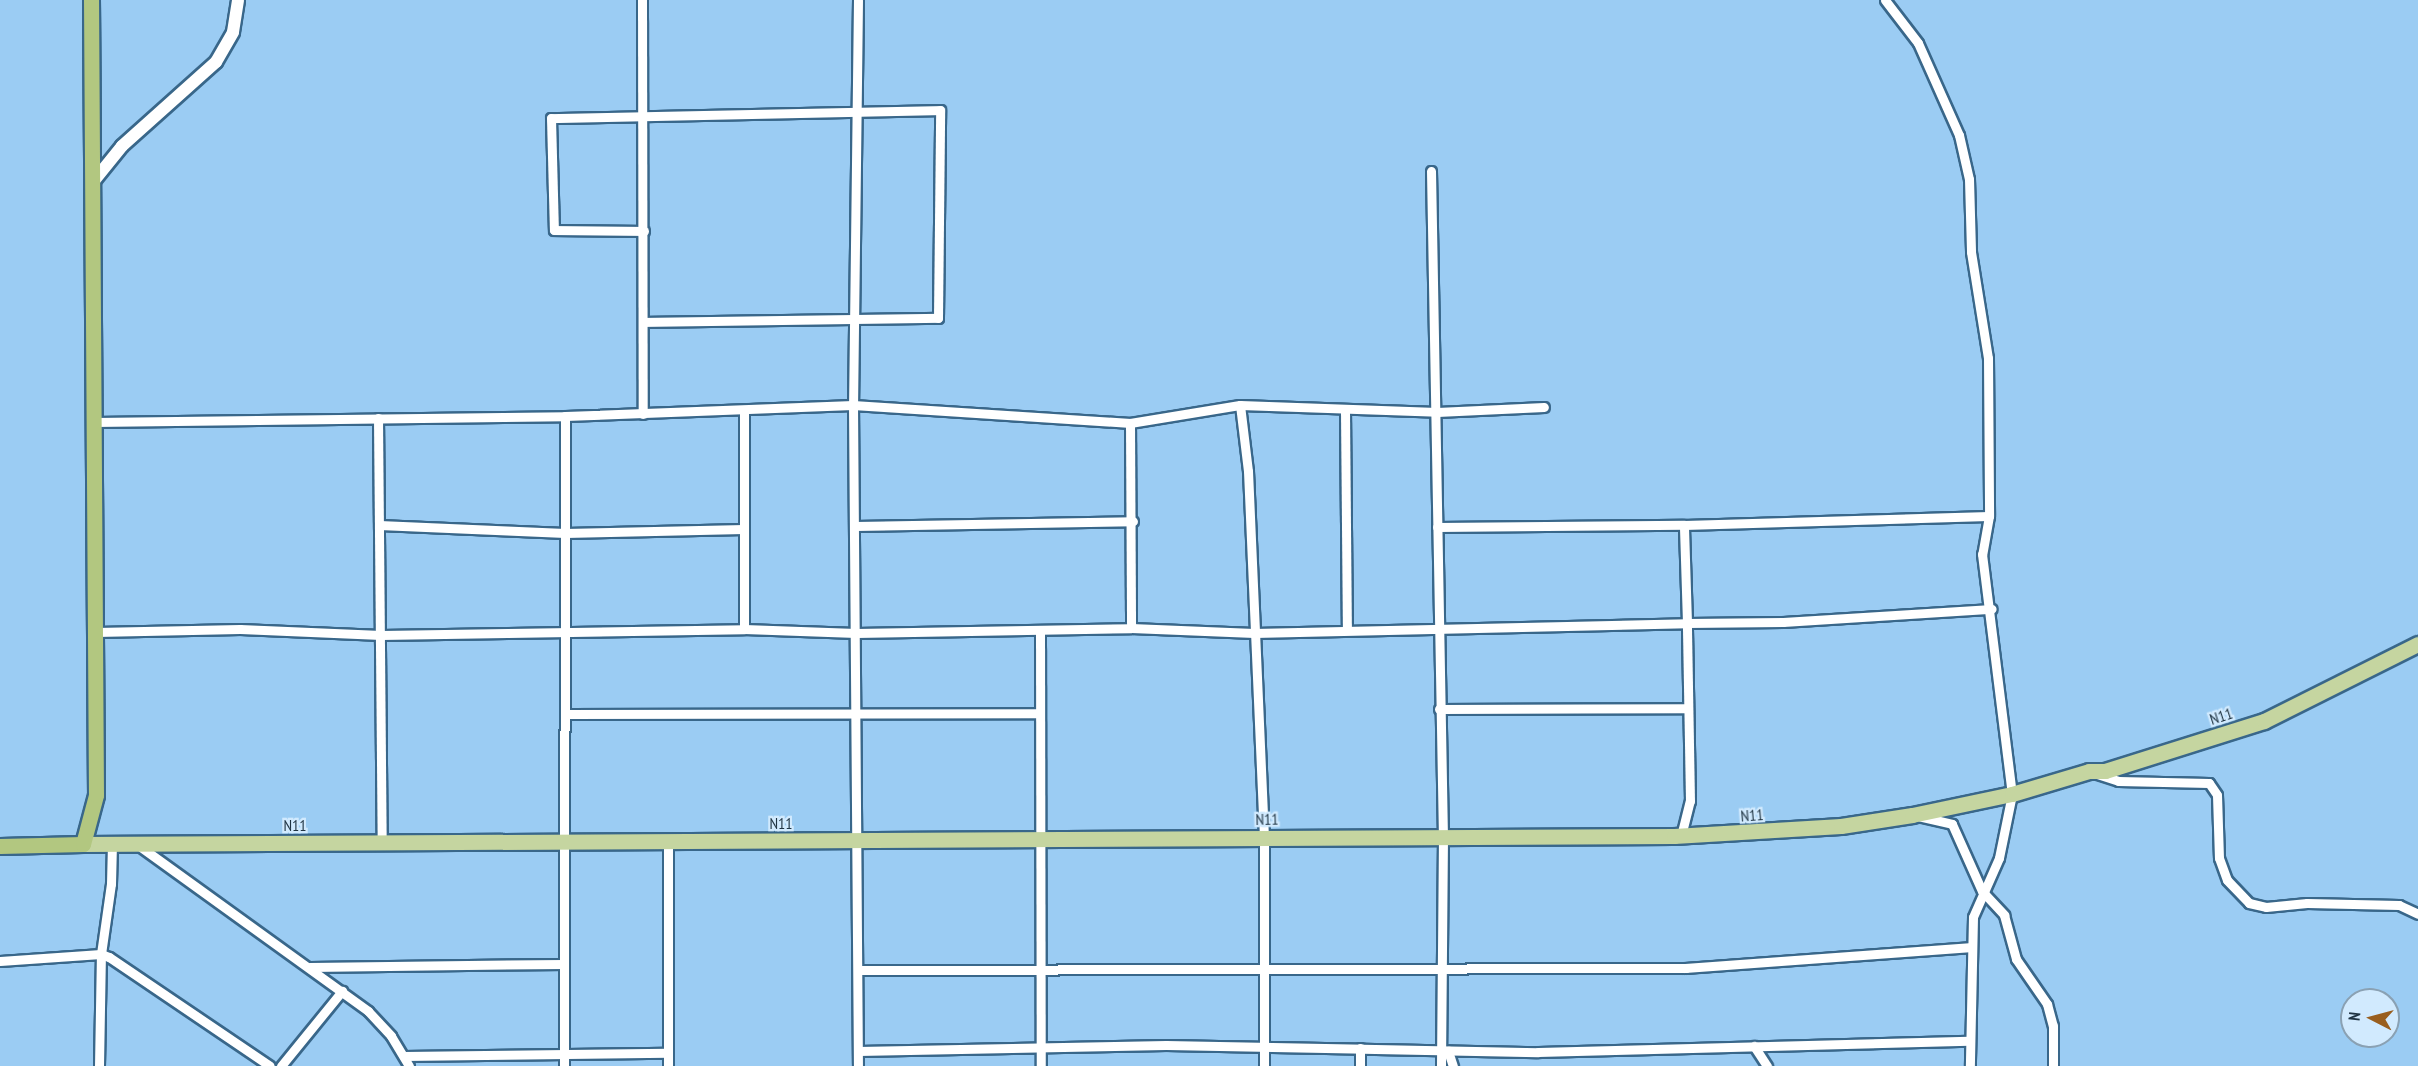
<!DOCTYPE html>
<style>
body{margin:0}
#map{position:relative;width:2418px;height:1066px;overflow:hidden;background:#9bccf3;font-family:"PT Sans Narrow",sans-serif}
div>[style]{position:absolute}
.roads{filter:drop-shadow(2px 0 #39678a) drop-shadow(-2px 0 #39678a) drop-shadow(0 2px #39678a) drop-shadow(0 -2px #39678a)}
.minor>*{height:9px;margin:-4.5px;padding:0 4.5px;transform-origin:4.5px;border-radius:4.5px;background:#fff}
.tertiary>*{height:12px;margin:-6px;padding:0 6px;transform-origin:6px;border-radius:6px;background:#fff}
.primary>*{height:15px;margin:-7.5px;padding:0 7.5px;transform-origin:7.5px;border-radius:7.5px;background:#c5d5a0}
.trunk>*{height:15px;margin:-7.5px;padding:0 7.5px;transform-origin:7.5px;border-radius:7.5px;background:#b2c780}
span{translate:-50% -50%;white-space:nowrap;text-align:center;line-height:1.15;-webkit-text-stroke:4.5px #d1eafe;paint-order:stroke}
.street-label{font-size:16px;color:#1f3342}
.north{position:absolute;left:2340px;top:988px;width:60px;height:60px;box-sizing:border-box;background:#d1eafe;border:2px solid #8aa1b3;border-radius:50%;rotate:276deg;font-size:16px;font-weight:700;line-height:24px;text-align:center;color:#1f3342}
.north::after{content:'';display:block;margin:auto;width:21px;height:27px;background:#995e1e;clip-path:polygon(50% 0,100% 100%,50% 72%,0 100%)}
</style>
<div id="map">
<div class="roads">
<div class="minor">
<i style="left:642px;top:0;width:414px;rotate:89.9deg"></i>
<i style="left:858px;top:0;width:405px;rotate:90.7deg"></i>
<i style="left:853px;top:405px;width:661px;rotate:89.57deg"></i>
<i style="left:1885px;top:0;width:54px;rotate:52.5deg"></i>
<i style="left:1918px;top:43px;width:101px;rotate:66deg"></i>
<i style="left:1959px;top:135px;width:45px;rotate:77.2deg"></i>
<i style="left:1969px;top:179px;width:73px;rotate:88.4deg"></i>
<i style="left:1971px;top:252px;width:107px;rotate:80.9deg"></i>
<i style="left:1988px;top:358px;width:158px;rotate:89.6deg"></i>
<i style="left:1989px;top:516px;width:39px;rotate:100deg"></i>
<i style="left:1982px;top:554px;width:242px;rotate:82.9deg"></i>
<i style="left:2012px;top:794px;width:65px;rotate:101.5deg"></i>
<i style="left:1999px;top:858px;width:64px;rotate:113.8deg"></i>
<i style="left:1973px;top:917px;width:149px;rotate:91.2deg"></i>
<i style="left:1431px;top:171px;width:665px;rotate:88.97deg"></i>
<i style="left:1443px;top:836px;width:230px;rotate:90.5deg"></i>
<i style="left:644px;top:322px;width:294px;rotate:-0.8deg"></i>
<i style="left:938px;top:318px;width:208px;rotate:-89.4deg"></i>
<i style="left:940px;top:110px;width:389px;rotate:178.8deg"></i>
<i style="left:551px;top:118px;width:112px;rotate:88.5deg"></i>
<i style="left:554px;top:230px;width:90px;rotate:0.6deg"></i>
<i style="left:1240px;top:405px;width:66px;rotate:83.1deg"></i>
<i style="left:1248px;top:471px;width:366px;rotate:87.5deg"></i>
<i style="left:1264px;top:837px;width:229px;rotate:90deg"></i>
<i style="left:744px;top:411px;width:218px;rotate:90deg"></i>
<i style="left:1345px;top:411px;width:219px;rotate:89.5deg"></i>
<i style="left:378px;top:418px;width:424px;rotate:89.5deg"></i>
<i style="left:94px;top:422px;width:471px;rotate:-0.7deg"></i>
<i style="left:565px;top:416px;width:288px;rotate:-2.2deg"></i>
<i style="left:853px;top:405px;width:278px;rotate:3.7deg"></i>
<i style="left:1130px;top:423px;width:111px;rotate:-9.3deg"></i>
<i style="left:1240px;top:405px;width:197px;rotate:2deg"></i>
<i style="left:1437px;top:412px;width:107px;rotate:-2.7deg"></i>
<i style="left:1130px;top:423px;width:205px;rotate:89.7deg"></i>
<i style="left:379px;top:525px;width:186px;rotate:2.5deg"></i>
<i style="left:565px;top:533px;width:179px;rotate:-1.3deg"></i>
<i style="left:855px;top:526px;width:278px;rotate:-1deg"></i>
<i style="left:1437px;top:527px;width:247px;rotate:-0.5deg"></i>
<i style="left:1684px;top:525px;width:305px;rotate:-1.7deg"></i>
<i style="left:1040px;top:630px;width:436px;rotate:89.9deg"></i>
<i style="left:96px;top:632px;width:144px;rotate:-1.2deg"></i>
<i style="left:240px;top:629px;width:141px;rotate:2.4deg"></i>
<i style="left:381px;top:635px;width:363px;rotate:-0.9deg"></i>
<i style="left:744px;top:629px;width:112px;rotate:2deg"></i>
<i style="left:856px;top:633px;width:275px;rotate:-1deg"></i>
<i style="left:1131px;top:628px;width:123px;rotate:2.3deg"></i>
<i style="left:1254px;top:633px;width:433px;rotate:-1.3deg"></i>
<i style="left:1687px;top:623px;width:98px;rotate:-91.8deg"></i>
<i style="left:1439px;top:709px;width:249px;rotate:-0.2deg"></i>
<i style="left:565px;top:714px;width:475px;rotate:-0.1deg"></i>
<i style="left:2097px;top:774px;width:22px;rotate:18deg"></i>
<i style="left:2118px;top:781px;width:91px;rotate:1.3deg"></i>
<i style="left:2209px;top:783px;width:14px;rotate:56deg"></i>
<i style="left:2217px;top:795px;width:63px;rotate:88.2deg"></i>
<i style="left:2219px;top:858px;width:23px;rotate:70deg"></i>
<i style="left:2227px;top:880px;width:32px;rotate:46deg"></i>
<i style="left:2249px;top:903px;width:17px;rotate:13deg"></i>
<i style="left:2266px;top:907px;width:41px;rotate:-5.6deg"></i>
<i style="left:2307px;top:903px;width:92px;rotate:1.2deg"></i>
<i style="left:2399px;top:905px;width:21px;rotate:25deg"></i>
<i style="left:1918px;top:816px;width:35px;rotate:13deg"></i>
<i style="left:1952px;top:824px;width:73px;rotate:65.9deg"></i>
<i style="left:1982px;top:891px;width:33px;rotate:47deg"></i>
<i style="left:2004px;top:915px;width:46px;rotate:74.7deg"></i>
<i style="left:2016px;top:959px;width:55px;rotate:55.4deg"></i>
<i style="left:2047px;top:1004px;width:23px;rotate:75deg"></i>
<i style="left:2053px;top:1026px;width:40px;rotate:90deg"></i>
<i style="left:1681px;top:836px;width:36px;rotate:-76deg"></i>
<i style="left:1690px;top:801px;width:178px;rotate:-91deg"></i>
<i style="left:1687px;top:623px;width:96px;rotate:-0.6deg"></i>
<i style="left:1783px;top:622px;width:209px;rotate:-3.6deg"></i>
<i style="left:668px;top:841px;width:225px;rotate:90deg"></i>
<i style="left:138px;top:845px;width:284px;rotate:35.8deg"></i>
<i style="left:368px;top:1011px;width:34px;rotate:47deg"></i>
<i style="left:391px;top:1036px;width:35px;rotate:59deg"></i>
<i style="left:0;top:961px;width:101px;rotate:-4deg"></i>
<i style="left:101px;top:954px;width:9px;rotate:21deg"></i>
<i style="left:109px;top:957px;width:194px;rotate:34.1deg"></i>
<i style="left:310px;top:967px;width:254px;rotate:-0.7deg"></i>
<i style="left:858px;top:970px;width:828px;rotate:-0.14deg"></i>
<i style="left:1686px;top:968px;width:286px;rotate:-4.2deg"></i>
<i style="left:1754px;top:1046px;width:24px;rotate:57deg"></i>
<i style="left:1360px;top:1048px;width:18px;rotate:90deg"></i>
<i style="left:858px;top:1051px;width:308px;rotate:-1.1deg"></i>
<i style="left:1166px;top:1045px;width:372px;rotate:1.1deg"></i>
<i style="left:1538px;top:1052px;width:431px;rotate:-1.5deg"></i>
<i style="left:1448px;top:1051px;width:16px;rotate:72deg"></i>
<i style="left:404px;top:1056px;width:264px;rotate:-0.7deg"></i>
<i style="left:99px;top:1066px;width:112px;rotate:-89deg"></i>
<i style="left:101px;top:954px;width:71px;rotate:-81.9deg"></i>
<i style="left:111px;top:884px;width:40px;rotate:-88.6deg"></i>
<i style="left:281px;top:1066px;width:97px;rotate:-50.9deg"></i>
<i style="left:564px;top:1066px;width:650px;rotate:-89.91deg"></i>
</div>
<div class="tertiary">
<i style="left:93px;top:182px;width:46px;rotate:-51.1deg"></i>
<i style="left:122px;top:146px;width:126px;rotate:-41.8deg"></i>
<i style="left:216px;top:62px;width:34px;rotate:-60deg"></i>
<i style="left:233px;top:32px;width:32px;rotate:-81deg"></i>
</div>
<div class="primary">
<i style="left:83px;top:844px;width:1591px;rotate:-0.29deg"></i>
<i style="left:1674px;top:836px;width:167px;rotate:-3.4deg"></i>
<i style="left:1841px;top:826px;width:72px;rotate:-8.8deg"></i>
<i style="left:1912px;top:815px;width:102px;rotate:-11.9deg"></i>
<i style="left:2012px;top:794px;width:80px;rotate:-16.6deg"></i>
<i style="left:2089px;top:771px;width:16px"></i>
<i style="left:2105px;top:771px;width:167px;rotate:-17.5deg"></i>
<i style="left:2264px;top:721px;width:172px;rotate:-26.6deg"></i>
</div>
<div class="trunk">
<i style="left:0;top:846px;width:83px;rotate:-1.4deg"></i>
<i style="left:83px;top:844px;width:51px;rotate:-75.1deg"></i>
<i style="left:96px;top:795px;width:795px;rotate:-90.36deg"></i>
</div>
</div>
<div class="street-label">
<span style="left:2221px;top:716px;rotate:-18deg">N11</span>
<span style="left:1752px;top:815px;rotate:-4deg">N11</span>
<span style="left:1267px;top:819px;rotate:-1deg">N11</span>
<span style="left:781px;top:823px">N11</span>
<span style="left:295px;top:825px">N11</span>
</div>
<div class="north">N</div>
</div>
